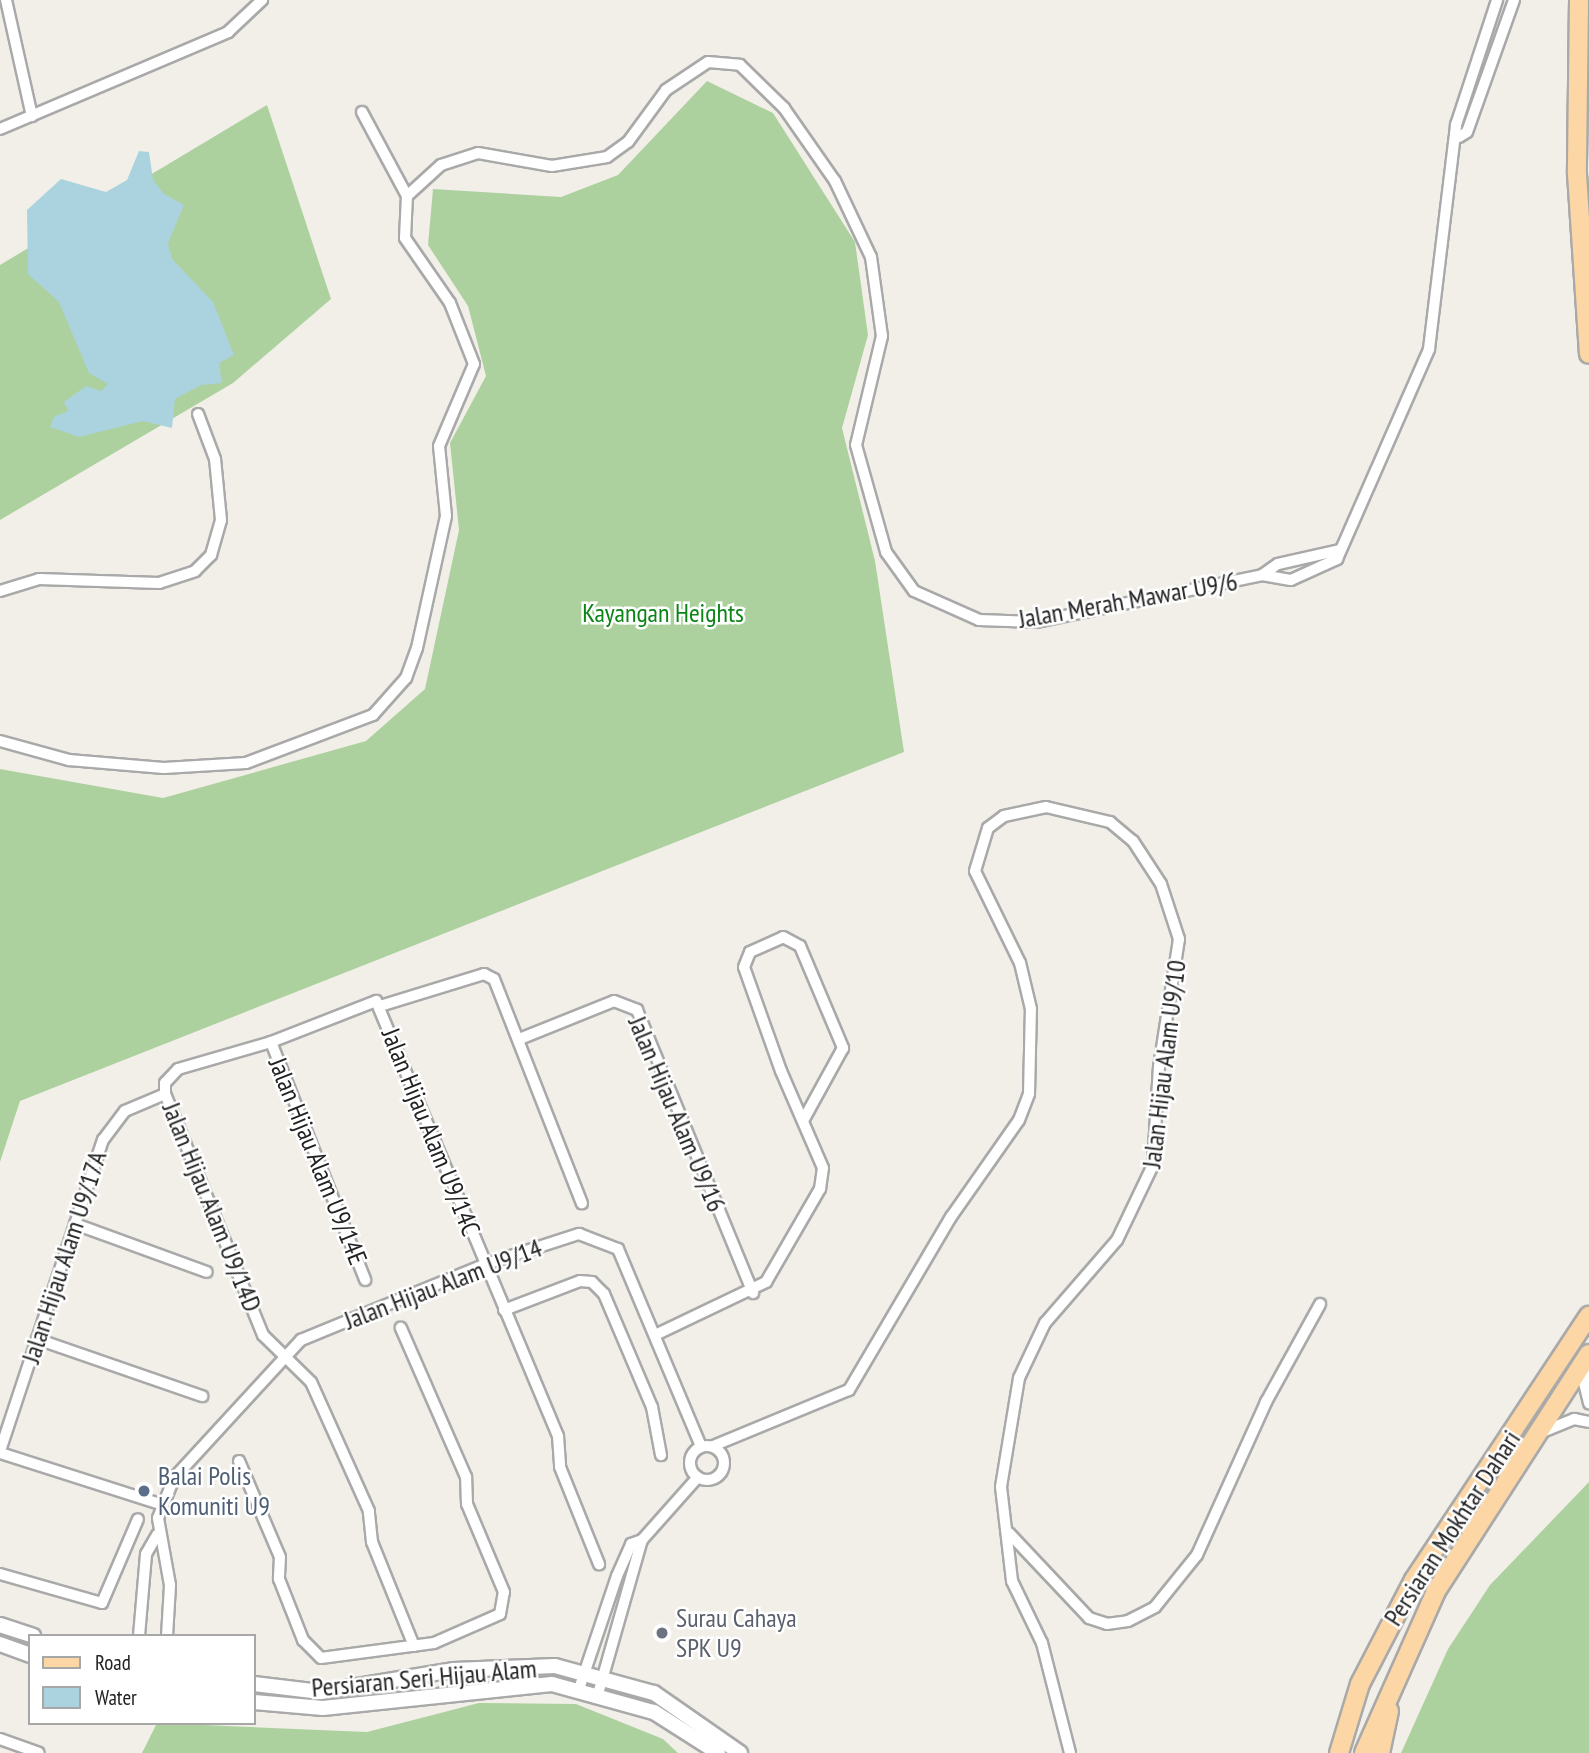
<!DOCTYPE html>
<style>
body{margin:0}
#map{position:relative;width:1589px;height:1753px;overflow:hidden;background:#f2efe9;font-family:"PT Sans Narrow",sans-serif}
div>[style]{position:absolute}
.forest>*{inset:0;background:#add19e}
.water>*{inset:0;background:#aad3df}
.roads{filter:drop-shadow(2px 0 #a9a9a9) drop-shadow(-2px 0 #a9a9a9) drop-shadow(0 2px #a9a9a9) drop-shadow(0 -2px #a9a9a9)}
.minor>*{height:10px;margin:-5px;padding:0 5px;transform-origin:5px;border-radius:5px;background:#fff}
.minor>.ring{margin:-5px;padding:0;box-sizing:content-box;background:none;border:10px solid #fff;border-radius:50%}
.tertiary>*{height:14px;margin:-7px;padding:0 7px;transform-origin:7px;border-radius:7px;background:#fff}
.primary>*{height:18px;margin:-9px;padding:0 9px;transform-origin:9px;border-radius:9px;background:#fcd6a4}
.dots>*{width:19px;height:19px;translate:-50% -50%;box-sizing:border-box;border:4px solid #fff;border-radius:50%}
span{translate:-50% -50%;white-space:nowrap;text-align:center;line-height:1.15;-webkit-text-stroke:5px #fff;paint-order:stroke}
.street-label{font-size:26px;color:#222}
.park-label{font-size:26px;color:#0c8416}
.service-label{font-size:26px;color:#4e5e75}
.left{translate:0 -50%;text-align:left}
.worship-label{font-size:26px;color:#5b616d}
.legend{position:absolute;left:28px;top:1634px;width:228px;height:91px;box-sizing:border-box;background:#fff;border:2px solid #a7a7a7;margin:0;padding:9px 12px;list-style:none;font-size:21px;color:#222}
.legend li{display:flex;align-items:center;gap:14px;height:35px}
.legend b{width:35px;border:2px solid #a7a7a7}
</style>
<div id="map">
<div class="forest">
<i style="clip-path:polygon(707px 81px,773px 113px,855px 242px,868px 335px,842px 428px,875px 561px,904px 752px,20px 1101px,0 1162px,0 769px,163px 798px,366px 741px,425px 689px,459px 530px,450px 443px,486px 376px,468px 306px,428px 245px,433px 189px,561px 197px,618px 175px)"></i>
<i style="clip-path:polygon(267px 105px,331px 299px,233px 383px,0 520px,0 265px)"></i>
<i style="clip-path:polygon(1589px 1482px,1589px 1753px,1401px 1753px,1448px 1649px,1490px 1585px)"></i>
<i style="clip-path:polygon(479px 1703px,576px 1704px,663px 1739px,678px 1753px,142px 1753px,157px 1723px,367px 1732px)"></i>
</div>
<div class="water">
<i style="clip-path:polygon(139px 151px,149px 152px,153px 180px,164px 194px,184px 205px,168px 243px,172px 259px,213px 302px,234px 355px,219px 363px,222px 383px,201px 385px,175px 399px,172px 428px,143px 421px,79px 437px,50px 427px,54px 417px,68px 411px,64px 402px,86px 386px,101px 391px,108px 384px,89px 373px,59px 302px,28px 274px,27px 210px,61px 179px,106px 192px,127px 180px)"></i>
</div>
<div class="roads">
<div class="minor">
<i style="left:6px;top:0;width:119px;rotate:77.4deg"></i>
<i style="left:362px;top:112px;width:95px;rotate:61.8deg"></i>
<i style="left:0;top:129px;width:248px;rotate:-23deg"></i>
<i style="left:228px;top:32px;width:47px;rotate:-43.3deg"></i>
<i style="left:1459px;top:137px;width:9px;rotate:-32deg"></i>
<i style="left:1467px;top:132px;width:140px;rotate:-70.4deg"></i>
<i style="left:1262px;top:575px;width:29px;rotate:10deg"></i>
<i style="left:1291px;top:580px;width:51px;rotate:-24.5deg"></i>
<i style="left:1337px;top:559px;width:229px;rotate:-66.3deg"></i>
<i style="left:1429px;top:349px;width:226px;rotate:-83.1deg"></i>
<i style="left:1456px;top:125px;width:132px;rotate:-71.8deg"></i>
<i style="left:0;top:591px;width:41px;rotate:-17.1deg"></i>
<i style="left:39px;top:579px;width:120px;rotate:1.9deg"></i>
<i style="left:159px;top:583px;width:38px;rotate:-18deg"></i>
<i style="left:195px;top:571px;width:23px;rotate:-45deg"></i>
<i style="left:211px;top:555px;width:36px;rotate:-74deg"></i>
<i style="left:221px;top:520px;width:61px;rotate:-95.6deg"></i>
<i style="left:215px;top:459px;width:48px;rotate:-110.7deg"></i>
<i style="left:0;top:741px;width:72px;rotate:15.4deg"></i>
<i style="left:69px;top:760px;width:95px;rotate:4.8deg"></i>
<i style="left:164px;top:768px;width:82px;rotate:-3.5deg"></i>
<i style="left:246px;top:763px;width:136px;rotate:-20.7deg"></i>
<i style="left:373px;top:715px;width:50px;rotate:-48.3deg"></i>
<i style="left:406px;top:678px;width:32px;rotate:-70deg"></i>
<i style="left:417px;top:648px;width:135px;rotate:-77.6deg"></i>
<i style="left:446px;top:516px;width:70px;rotate:-95.7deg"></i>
<i style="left:439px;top:446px;width:89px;rotate:-66.9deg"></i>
<i style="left:474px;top:364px;width:66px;rotate:-111.5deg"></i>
<i style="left:450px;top:303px;width:79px;rotate:-124.7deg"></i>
<i style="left:405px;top:238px;width:42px;rotate:-87.3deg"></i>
<i style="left:407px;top:196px;width:46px;rotate:-42.4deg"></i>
<i style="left:441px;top:165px;width:39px;rotate:-18deg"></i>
<i style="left:478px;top:153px;width:75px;rotate:10deg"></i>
<i style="left:552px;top:166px;width:56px;rotate:-9.3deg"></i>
<i style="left:607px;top:157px;width:26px;rotate:-36deg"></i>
<i style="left:628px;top:142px;width:64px;rotate:-53.8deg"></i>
<i style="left:666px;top:90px;width:50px;rotate:-33.7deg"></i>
<i style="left:708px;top:62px;width:32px;rotate:5deg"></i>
<i style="left:740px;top:65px;width:62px;rotate:44.3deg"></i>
<i style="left:784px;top:108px;width:89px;rotate:55.1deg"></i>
<i style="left:835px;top:181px;width:84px;rotate:64.7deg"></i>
<i style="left:871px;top:257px;width:80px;rotate:82.1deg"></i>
<i style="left:882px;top:336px;width:112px;rotate:103.4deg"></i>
<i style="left:856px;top:445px;width:111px;rotate:74.3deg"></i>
<i style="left:886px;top:552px;width:48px;rotate:54.3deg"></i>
<i style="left:914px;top:591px;width:71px;rotate:24deg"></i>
<i style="left:979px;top:620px;width:57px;rotate:2deg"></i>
<i style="left:1036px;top:622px;width:231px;rotate:-11.7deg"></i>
<i style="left:1262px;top:575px;width:19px;rotate:-35deg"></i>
<i style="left:1278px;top:564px;width:64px;rotate:-12.7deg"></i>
<i style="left:380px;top:1006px;width:109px;rotate:-17.1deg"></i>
<i style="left:484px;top:974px;width:11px;rotate:27deg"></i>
<i style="left:494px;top:979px;width:241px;rotate:68.6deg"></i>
<i style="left:522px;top:1038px;width:99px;rotate:-21.9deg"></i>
<i style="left:614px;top:1001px;width:25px;rotate:21deg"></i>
<i style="left:637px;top:1010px;width:306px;rotate:67.7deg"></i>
<i style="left:271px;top:1042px;width:256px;rotate:68.4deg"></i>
<i style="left:75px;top:1224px;width:140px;rotate:20deg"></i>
<i style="left:504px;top:1310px;width:81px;rotate:-20.9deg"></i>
<i style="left:580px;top:1281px;width:12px;rotate:5deg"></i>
<i style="left:592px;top:1282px;width:17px;rotate:45deg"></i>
<i style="left:604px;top:1294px;width:123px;rotate:67deg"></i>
<i style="left:652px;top:1407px;width:49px;rotate:79.4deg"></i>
<i style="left:657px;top:1334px;width:121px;rotate:-25.5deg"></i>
<i style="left:766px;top:1282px;width:108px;rotate:-59.9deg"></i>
<i style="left:820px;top:1189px;width:21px;rotate:-82deg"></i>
<i style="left:823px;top:1168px;width:106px;rotate:-113.4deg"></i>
<i style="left:781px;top:1071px;width:110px;rotate:-109.6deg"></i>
<i style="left:744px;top:967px;width:16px;rotate:-68deg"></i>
<i style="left:750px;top:952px;width:36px;rotate:-24deg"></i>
<i style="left:783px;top:937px;width:19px;rotate:28deg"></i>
<i style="left:800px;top:946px;width:111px;rotate:67.1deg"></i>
<i style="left:843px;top:1048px;width:81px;rotate:118.8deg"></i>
<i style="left:37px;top:1339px;width:175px;rotate:19.1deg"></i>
<i style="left:1589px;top:1373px;width:11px;rotate:117deg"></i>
<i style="left:1584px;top:1383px;width:21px;rotate:76deg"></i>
<i style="left:1542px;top:1432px;width:35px;rotate:-22deg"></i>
<i style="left:1574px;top:1419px;width:15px;rotate:11deg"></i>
<i class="ring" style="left:690px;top:1446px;width:24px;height:24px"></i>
<i style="left:713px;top:1446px;width:147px;rotate:-22.4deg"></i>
<i style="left:849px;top:1390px;width:201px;rotate:-59.5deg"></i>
<i style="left:951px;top:1217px;width:118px;rotate:-55deg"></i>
<i style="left:1019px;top:1120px;width:28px;rotate:-69deg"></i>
<i style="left:1029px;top:1094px;width:85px;rotate:-88.7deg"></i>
<i style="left:1031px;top:1009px;width:47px;rotate:-103.4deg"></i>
<i style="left:1020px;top:963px;width:102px;rotate:-116.1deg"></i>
<i style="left:975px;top:871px;width:45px;rotate:-73.2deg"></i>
<i style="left:988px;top:828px;width:20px;rotate:-37deg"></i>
<i style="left:1004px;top:816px;width:43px;rotate:-12.1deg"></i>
<i style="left:1046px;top:807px;width:66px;rotate:13.2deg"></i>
<i style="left:1110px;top:822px;width:30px;rotate:40deg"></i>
<i style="left:1133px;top:841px;width:51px;rotate:56.9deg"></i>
<i style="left:1161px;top:884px;width:58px;rotate:71.9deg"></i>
<i style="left:1179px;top:939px;width:129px;rotate:98.9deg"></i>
<i style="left:1159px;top:1066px;width:99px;rotate:93.5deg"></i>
<i style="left:1153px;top:1165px;width:83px;rotate:115.6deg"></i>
<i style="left:1117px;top:1240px;width:110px;rotate:130.9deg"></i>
<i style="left:1045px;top:1323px;width:61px;rotate:115.3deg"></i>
<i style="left:1019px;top:1378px;width:110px;rotate:99.4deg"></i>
<i style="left:1001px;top:1487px;width:95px;rotate:83.3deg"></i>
<i style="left:1012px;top:1581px;width:69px;rotate:64.2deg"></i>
<i style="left:1042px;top:1643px;width:114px;rotate:75.7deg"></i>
<i style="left:0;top:1451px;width:328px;rotate:-71.7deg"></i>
<i style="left:103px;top:1140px;width:36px;rotate:-53deg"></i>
<i style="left:125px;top:1111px;width:43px;rotate:-23deg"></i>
<i style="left:0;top:1453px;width:168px;rotate:17.7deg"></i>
<i style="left:239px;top:1461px;width:104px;rotate:66.9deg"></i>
<i style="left:280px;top:1557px;width:22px;rotate:93deg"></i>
<i style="left:279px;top:1579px;width:66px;rotate:68.5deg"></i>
<i style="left:303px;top:1640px;width:25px;rotate:45deg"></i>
<i style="left:321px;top:1658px;width:114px;rotate:-7.6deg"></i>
<i style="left:434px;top:1643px;width:72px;rotate:-23.7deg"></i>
<i style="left:500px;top:1614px;width:22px;rotate:-80deg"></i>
<i style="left:504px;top:1592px;width:95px;rotate:-112.8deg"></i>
<i style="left:467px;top:1504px;width:27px;rotate:-92deg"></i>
<i style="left:466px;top:1477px;width:163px;rotate:-113.6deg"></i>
<i style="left:1009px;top:1533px;width:117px;rotate:46.7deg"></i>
<i style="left:1089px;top:1618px;width:19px;rotate:18deg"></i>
<i style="left:1107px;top:1624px;width:21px;rotate:-8deg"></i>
<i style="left:1128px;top:1621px;width:30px;rotate:-27deg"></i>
<i style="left:1155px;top:1607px;width:67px;rotate:-51.1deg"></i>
<i style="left:1197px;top:1555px;width:168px;rotate:-65.7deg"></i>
<i style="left:1266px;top:1402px;width:112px;rotate:-61.1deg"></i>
<i style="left:642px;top:1540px;width:84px;rotate:-48.4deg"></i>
<i style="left:0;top:1574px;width:106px;rotate:15.9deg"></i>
<i style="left:102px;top:1603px;width:91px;rotate:-66.8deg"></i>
<i style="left:139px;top:1636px;width:82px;rotate:-85.1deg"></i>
<i style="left:146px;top:1554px;width:22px;rotate:-60deg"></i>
<i style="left:167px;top:1636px;width:51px;rotate:-86.6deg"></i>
<i style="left:170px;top:1585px;width:68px;rotate:-100.2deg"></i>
<i style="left:158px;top:1518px;width:43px;rotate:-68.2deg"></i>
<i style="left:174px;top:1478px;width:188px;rotate:-47.4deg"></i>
<i style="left:301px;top:1340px;width:203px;rotate:-22.3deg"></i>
<i style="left:489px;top:1263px;width:95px;rotate:-17.9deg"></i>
<i style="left:579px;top:1234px;width:42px;rotate:21deg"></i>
<i style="left:618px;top:1249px;width:214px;rotate:67.2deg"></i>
<i style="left:414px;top:1646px;width:112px;rotate:-112deg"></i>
<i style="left:372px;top:1542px;width:31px;rotate:-96deg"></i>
<i style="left:369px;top:1511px;width:141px;rotate:-114.2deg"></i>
<i style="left:311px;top:1382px;width:67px;rotate:-135.6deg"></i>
<i style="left:263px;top:1335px;width:260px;rotate:-112.1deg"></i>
<i style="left:165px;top:1094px;width:11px;rotate:-90deg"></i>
<i style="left:165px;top:1083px;width:19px;rotate:-47deg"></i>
<i style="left:178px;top:1069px;width:97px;rotate:-16.2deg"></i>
<i style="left:271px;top:1042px;width:113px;rotate:-21.3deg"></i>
<i style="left:376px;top:1001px;width:472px;rotate:67.3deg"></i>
<i style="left:558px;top:1436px;width:31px;rotate:86deg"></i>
<i style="left:560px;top:1467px;width:105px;rotate:68.1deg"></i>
<i style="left:579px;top:1689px;width:119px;rotate:-71.4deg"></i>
<i style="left:617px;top:1576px;width:35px;rotate:-66deg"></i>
<i style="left:631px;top:1544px;width:12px;rotate:-20deg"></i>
<i style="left:598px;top:1694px;width:160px;rotate:-74.1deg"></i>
<i style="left:0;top:1739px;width:41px;rotate:19.7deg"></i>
</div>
<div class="tertiary">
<i style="left:0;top:1625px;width:35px;rotate:18deg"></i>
<i style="left:0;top:1644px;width:32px;rotate:20deg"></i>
<i style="left:254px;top:1684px;width:67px;rotate:6.8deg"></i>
<i style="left:321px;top:1692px;width:135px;rotate:-9.4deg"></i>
<i style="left:454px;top:1670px;width:101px;rotate:-2.3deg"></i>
<i style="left:555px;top:1666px;width:103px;rotate:15.3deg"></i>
<i style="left:654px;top:1693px;width:105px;rotate:34.9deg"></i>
<i style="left:254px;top:1702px;width:69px;rotate:5deg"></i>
<i style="left:323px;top:1708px;width:230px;rotate:-6deg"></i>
<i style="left:552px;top:1684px;width:106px;rotate:15.4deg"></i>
<i style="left:654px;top:1712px;width:76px;rotate:32.6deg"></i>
</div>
<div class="primary">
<i style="left:1579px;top:0;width:174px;rotate:90.7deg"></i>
<i style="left:1577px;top:174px;width:180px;rotate:86.2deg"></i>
<i style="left:1339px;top:1753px;width:72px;rotate:-73.1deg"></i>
<i style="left:1360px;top:1684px;width:117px;rotate:-62.6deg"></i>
<i style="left:1414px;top:1580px;width:317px;rotate:-56.5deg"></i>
<i style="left:1364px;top:1753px;width:177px;rotate:-66deg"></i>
<i style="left:1436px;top:1591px;width:282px;rotate:-57.2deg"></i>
<i style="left:1380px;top:1753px;width:43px;rotate:-77.9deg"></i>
</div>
</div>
<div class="dots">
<i style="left:144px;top:1491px;background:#5c6f8a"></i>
<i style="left:662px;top:1633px;background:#6b7280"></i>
</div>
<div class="street-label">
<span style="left:1128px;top:600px;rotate:-10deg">Jalan Merah Mawar U9/6</span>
<span style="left:1164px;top:1064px;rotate:-83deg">Jalan Hijau Alam U9/10</span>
<span style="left:677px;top:1114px;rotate:67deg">Jalan Hijau Alam U9/16</span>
<span style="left:431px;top:1132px;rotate:68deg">Jalan Hijau Alam U9/14C</span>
<span style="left:318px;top:1161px;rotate:68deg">Jalan Hijau Alam U9/14E</span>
<span style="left:212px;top:1207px;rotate:68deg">Jalan Hijau Alam U9/14D</span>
<span style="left:64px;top:1257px;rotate:-72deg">Jalan Hijau Alam U9/17A</span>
<span style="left:443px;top:1284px;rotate:-21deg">Jalan Hijau Alam U9/14</span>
<span style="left:1452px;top:1528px;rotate:-57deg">Persiaran Mokhtar Dahari</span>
<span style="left:424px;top:1678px;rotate:-5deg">Persiaran Seri Hijau Alam</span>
</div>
<div class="park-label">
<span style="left:663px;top:613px">Kayangan Heights</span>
</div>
<div class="service-label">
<span class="left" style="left:158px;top:1491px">Balai Polis<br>Komuniti U9</span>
</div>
<div class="worship-label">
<span class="left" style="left:676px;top:1633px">Surau Cahaya<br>SPK U9</span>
</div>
<ul class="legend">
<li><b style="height:9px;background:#fcd6a4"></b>Road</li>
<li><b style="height:19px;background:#aad3df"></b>Water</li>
</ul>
</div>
